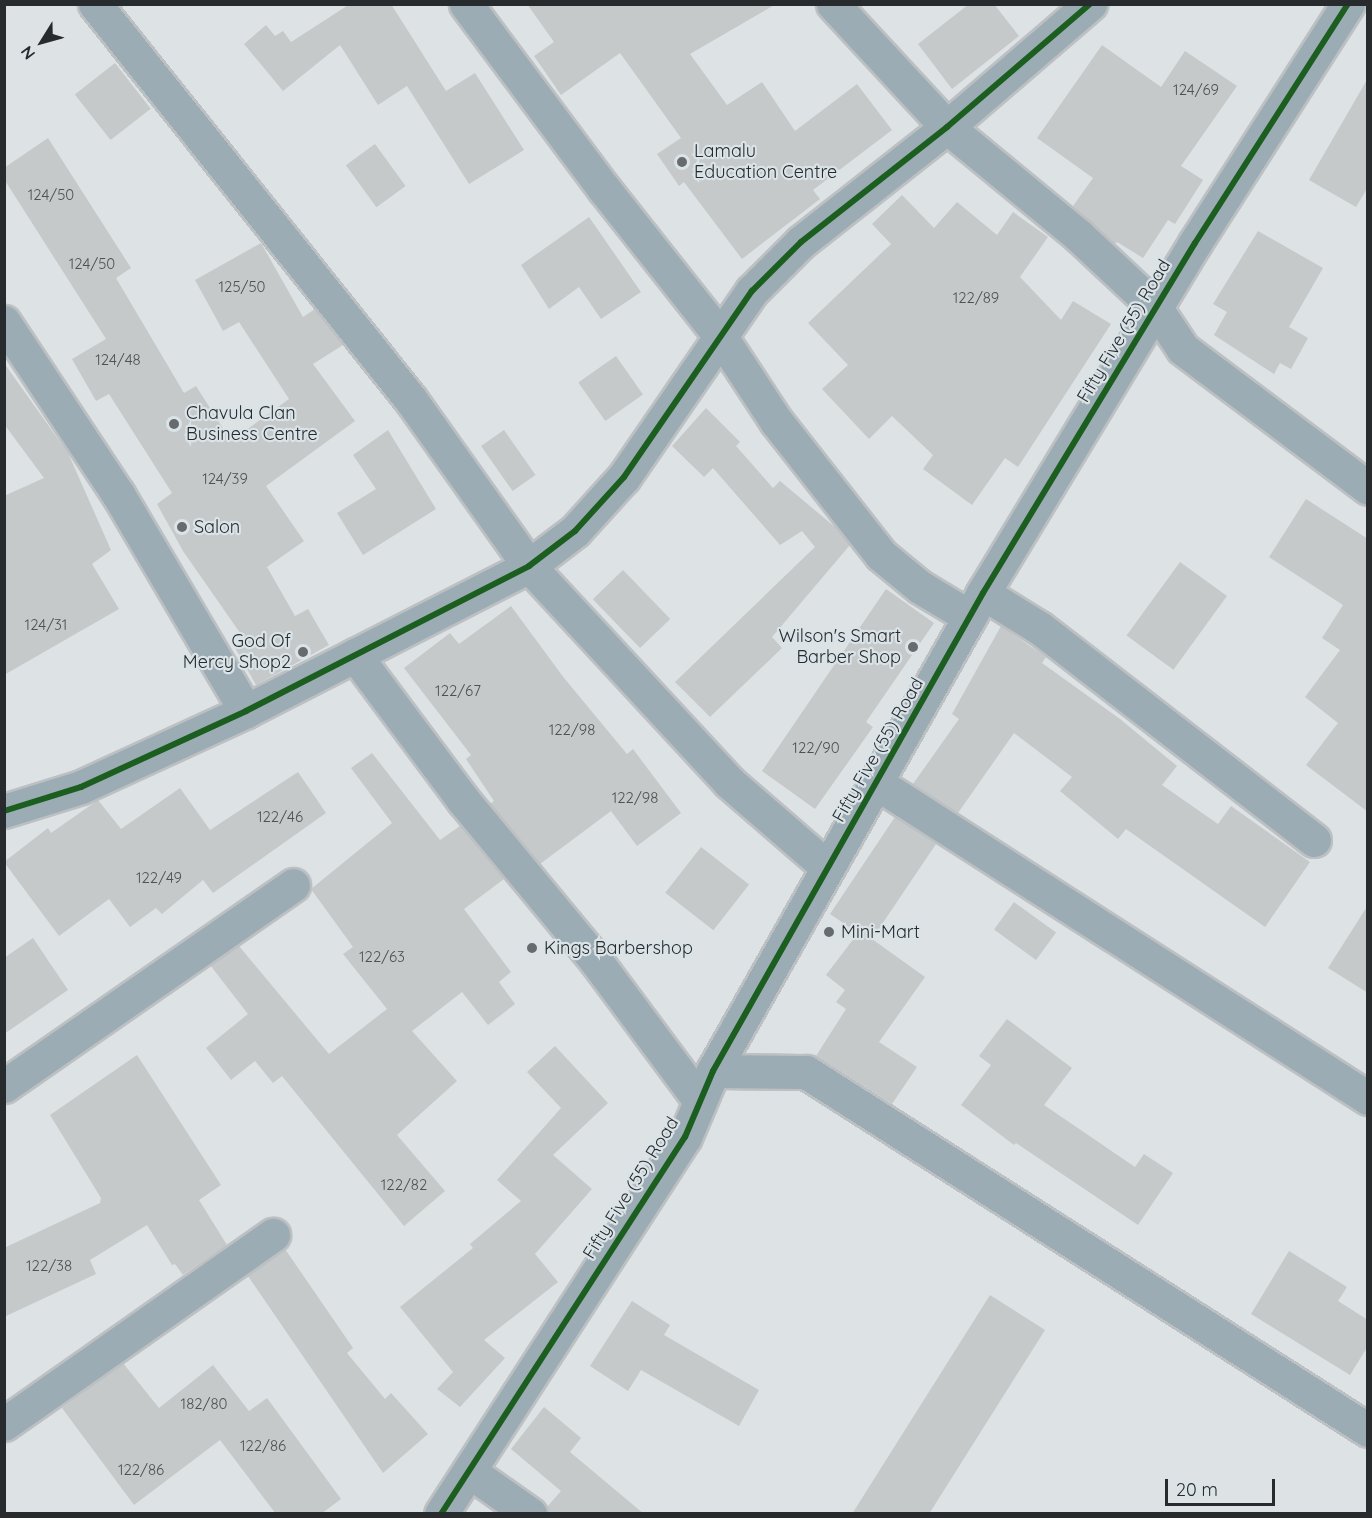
<!DOCTYPE html>
<style>
body{margin:0}
#map{position:relative;width:1372px;height:1518px;overflow:hidden;background:#dde2e4;font-family:Quicksand,sans-serif}
div>[style]{position:absolute}
.building>*{inset:0;background:#c5c9ca;transform-origin:0 0}
.roads{filter:drop-shadow(2px 0 #bdc0c2) drop-shadow(-2px 0 #bdc0c2) drop-shadow(0 2px #bdc0c2) drop-shadow(0 -2px #bdc0c2)}
.minor>*{height:33px;margin:-16.5px;padding:0 16.5px;transform-origin:16.5px;border-radius:16.5px;background:#9cacb4}
.cycleway>*{height:6px;margin:-3px;padding:0 3px;transform-origin:3px;border-radius:3px;background:#1b5e20}
.dots>*{width:16px;height:16px;translate:-50% -50%;box-sizing:border-box;border:3px solid #dae3e7;border-radius:50%}
span{translate:-50% -50%;white-space:nowrap;text-align:center;line-height:1.15;-webkit-text-stroke:4.5px #dae3e7;paint-order:stroke}
.number-label{font-size:15px;color:#4f5254}
.number-label span{-webkit-text-stroke-width:0}
.poi-label{font-size:18px;color:#282b2d}
.left{translate:0 -50%;text-align:left}
.right{translate:-100% -50%;text-align:right}
.street-label{font-size:18px;color:#282b2d}
.frame{position:absolute;inset:0;border:6px solid #282b2d;pointer-events:none}
.north{position:absolute;left:12px;top:12px;width:60px;height:60px;-webkit-text-stroke:4px #dae3e7;paint-order:stroke;rotate:233deg;font-size:16px;font-weight:700;line-height:24px;text-align:center;color:#282b2d}
.north::after{content:'';display:block;margin:auto;width:21px;height:27px;background:#282b2d;clip-path:polygon(50% 0,100% 100%,50% 72%,0 100%)}
.scale{position:absolute;left:1165px;top:1479px;width:110px;height:27px;box-sizing:border-box;border:3px solid #282b2d;border-top:0;padding-left:8px;font-size:18px;line-height:21px;white-space:nowrap;color:#282b2d;-webkit-text-stroke:4px #dae3e7;paint-order:stroke}
</style>
<div id="map">
<div class="building">
<i style="clip-path:polygon(350px 4px,391px 4px,446px 91px,475px 73px,524px 150px,469px 184px,407px 86px,378px 105px,340px 45px,283px 91px,244px 44px,266px 25px,275px 36px,283px 31px,291px 42px)"></i>
<i style="clip-path:polygon(527px 4px,776px 4px,690px 54px,727px 105px,762px 82px,795px 131px,857px 84px,892px 130px,813px 190px,820px 199px,742px 259px,684px 182px,679px 186px,657px 154px,681px 138px,620px 53px,561px 95px,534px 56px,554px 42px)"></i>
<i style="clip-path:polygon(969px 4px,994px 4px,1019px 36px,952px 89px,918px 44px)"></i>
<i style="clip-path:polygon(1102px 45px,1161px 87px,1185px 51px,1237px 86px,1181px 166px,1203px 180px,1175px 224px,1168px 220px,1143px 258px,1117px 242px,1115px 244px,1073px 206px,1093px 178px,1037px 138px)"></i>
<i style="left:115px;top:63px;width:58px;height:51px;rotate:52deg"></i>
<i style="clip-path:polygon(1368px 78px,1368px 187px,1356px 207px,1309px 180px)"></i>
<i style="clip-path:polygon(48px 138px,131px 268px,116px 278px,184px 393px,196px 386px,231px 441px,289px 399px,239px 322px,223px 331px,195px 280px,261px 243px,303px 317px,315px 309px,343px 345px,313px 364px,355px 421px,266px 486px,304px 541px,267px 567px,295px 616px,308px 609px,329px 645px,256px 685px,234px 646px,245px 640px,183px 551px,157px 504px,172px 493px,109px 394px,96px 401px,72px 359px,106px 339px,4px 179px,4px 168px)"></i>
<i style="left:375px;top:144px;width:52px;height:36px;rotate:54deg"></i>
<i style="clip-path:polygon(902px 195px,934px 228px,957px 202px,997px 235px,1013px 212px,1048px 237px,1020px 277px,1061px 320px,1073px 301px,1111px 324px,1018px 467px,1005px 458px,972px 505px,923px 469px,933px 455px,892px 416px,869px 439px,822px 389px,848px 365px,808px 323px,891px 244px,872px 224px)"></i>
<i style="clip-path:polygon(589px 217px,641px 292px,601px 319px,579px 287px,549px 309px,521px 265px)"></i>
<i style="clip-path:polygon(1258px 231px,1323px 268px,1289px 327px,1308px 338px,1291px 369px,1280px 363px,1274px 374px,1214px 335px,1227px 312px,1213px 304px)"></i>
<i style="left:616px;top:356px;width:47px;height:46px;rotate:55deg"></i>
<i style="clip-path:polygon(4px 363px,68px 453px,111px 550px,92px 564px,119px 609px,4px 675px,4px 496px,44px 478px,4px 424px)"></i>
<i style="clip-path:polygon(706px 408px,740px 442px,736px 446px,773px 488px,780px 481px,835px 527px,850px 545px,772px 637px,782px 648px,710px 717px,675px 682px,815px 547px,802px 531px,780px 545px,713px 468px,704px 477px,672px 446px)"></i>
<i style="clip-path:polygon(388px 430px,436px 509px,363px 555px,337px 513px,376px 489px,353px 455px)"></i>
<i style="left:504px;top:430px;width:55px;height:28px;rotate:55deg"></i>
<i style="clip-path:polygon(1306px 499px,1368px 539px,1368px 812px,1306px 765px,1338px 723px,1305px 697px,1340px 650px,1322px 638px,1343px 605px,1269px 557px)"></i>
<i style="left:1180px;top:562px;width:58px;height:91px;rotate:36deg"></i>
<i style="left:623px;top:570px;width:68px;height:42px;rotate:46deg"></i>
<i style="clip-path:polygon(886px 589px,934px 623px,866px 722px,873px 727px,815px 809px,762px 771px)"></i>
<i style="clip-path:polygon(511px 606px,564px 678px,627px 754px,633px 749px,681px 813px,637px 846px,611px 811px,540px 864px,490px 804px,494px 801px,466px 759px,471px 755px,404px 668px,450px 633px,459px 644px)"></i>
<i style="clip-path:polygon(1001px 626px,1046px 657px,1042px 663px,1120px 719px,1177px 766px,1162px 785px,1218px 824px,1231px 806px,1310px 862px,1265px 927px,1126px 829px,1118px 839px,1060px 791px,1072px 777px,1014px 733px,958px 813px,913px 784px,959px 719px,952px 714px)"></i>
<i style="clip-path:polygon(372px 753px,440px 840px,460px 826px,504px 879px,464px 909px,511px 972px,499px 982px,515px 1004px,488px 1025px,462px 992px,412px 1031px,457px 1081px,397px 1135px,445px 1191px,404px 1226px,282px 1076px,273px 1083px,255px 1061px,231px 1080px,206px 1048px,248px 1014px,210px 965px,239px 946px,329px 1054px,387px 1009px,343px 954px,353px 947px,311px 889px,392px 823px,351px 768px)"></i>
<i style="clip-path:polygon(298px 772px,326px 813px,213px 893px,203px 880px,162px 914px,156px 908px,130px 927px,109px 899px,59px 936px,4px 862px,48px 828px,51px 833px,98px 800px,121px 829px,180px 788px,210px 830px)"></i>
<i style="clip-path:polygon(895px 817px,936px 844px,872px 939px,925px 977px,879px 1042px,917px 1067px,892px 1104px,816px 1056px,846px 1009px,836px 1002px,845px 990px,826px 975px,858px 933px,830px 914px)"></i>
<i style="left:701px;top:847px;width:61px;height:58px;rotate:38deg"></i>
<i style="left:1014px;top:902px;width:52px;height:34px;rotate:36deg"></i>
<i style="clip-path:polygon(1368px 905px,1368px 993px,1328px 968px)"></i>
<i style="clip-path:polygon(33px 938px,68px 990px,4px 1034px,4px 958px)"></i>
<i style="clip-path:polygon(1007px 1019px,1072px 1068px,1044px 1105px,1135px 1167px,1144px 1154px,1173px 1173px,1138px 1225px,1016px 1143px,1014px 1145px,961px 1105px,991px 1065px,979px 1056px)"></i>
<i style="clip-path:polygon(555px 1046px,608px 1103px,553px 1155px,592px 1189px,535px 1254px,558px 1282px,484px 1340px,505px 1358px,460px 1407px,437px 1389px,453px 1372px,400px 1307px,473px 1248px,470px 1244px,521px 1201px,497px 1180px,561px 1108px,527px 1072px)"></i>
<i style="clip-path:polygon(137px 1055px,221px 1185px,199px 1200px,227px 1245px,183px 1275px,175px 1264px,172px 1265px,147px 1225px,90px 1260px,96px 1274px,4px 1317px,4px 1248px,100px 1203px,101px 1198px,50px 1115px)"></i>
<i style="clip-path:polygon(285px 1249px,353px 1348px,347px 1353px,385px 1399px,391px 1393px,428px 1434px,383px 1473px,248px 1276px)"></i>
<i style="clip-path:polygon(1289px 1251px,1347px 1287px,1338px 1301px,1368px 1320px,1368px 1346px,1350px 1375px,1251px 1314px)"></i>
<i style="clip-path:polygon(990px 1295px,1045px 1330px,929px 1514px,852px 1514px)"></i>
<i style="clip-path:polygon(632px 1301px,670px 1325px,664px 1335px,759px 1390px,739px 1426px,641px 1370px,628px 1391px,590px 1366px)"></i>
<i style="clip-path:polygon(123px 1363px,159px 1408px,213px 1365px,249px 1411px,267px 1398px,341px 1499px,321px 1514px,276px 1514px,220px 1440px,134px 1505px,62px 1408px)"></i>
<i style="clip-path:polygon(544px 1407px,581px 1438px,570px 1452px,644px 1514px,548px 1514px,547px 1507px,561px 1491px,511px 1449px)"></i>
</div>
<div class="roads">
<div class="minor">
<i style="left:95px;top:4px;width:507px;rotate:51.41deg"></i>
<i style="left:411px;top:400px;width:204px;rotate:54.6deg"></i>
<i style="left:529px;top:566px;width:294px;rotate:47.2deg"></i>
<i style="left:729px;top:782px;width:130px;rotate:40.9deg"></i>
<i style="left:466px;top:4px;width:231px;rotate:53.3deg"></i>
<i style="left:604px;top:189px;width:189px;rotate:51.7deg"></i>
<i style="left:721px;top:337px;width:100px;rotate:56.8deg"></i>
<i style="left:776px;top:421px;width:170px;rotate:51.9deg"></i>
<i style="left:881px;top:555px;width:50px;rotate:39.4deg"></i>
<i style="left:920px;top:587px;width:58px;rotate:31deg"></i>
<i style="left:833px;top:4px;width:168px;rotate:47.2deg"></i>
<i style="left:947px;top:127px;width:170px;rotate:39.5deg"></i>
<i style="left:1078px;top:235px;width:105px;rotate:43.1deg"></i>
<i style="left:1155px;top:307px;width:50px;rotate:56.3deg"></i>
<i style="left:1183px;top:349px;width:231px;rotate:36.9deg"></i>
<i style="left:4px;top:322px;width:206px;rotate:56.5deg"></i>
<i style="left:118px;top:494px;width:252px;rotate:59.5deg"></i>
<i style="left:983px;top:593px;width:68px;rotate:31.8deg"></i>
<i style="left:1041px;top:629px;width:345px;rotate:37.7deg"></i>
<i style="left:355px;top:655px;width:181px;rotate:53.3deg"></i>
<i style="left:463px;top:800px;width:209px;rotate:50.4deg"></i>
<i style="left:596px;top:961px;width:174px;rotate:53.4deg"></i>
<i style="left:875px;top:782px;width:586px;rotate:32.66deg"></i>
<i style="left:4px;top:811px;width:81px;rotate:-17.3deg"></i>
<i style="left:81px;top:787px;width:182px;rotate:-24.7deg"></i>
<i style="left:246px;top:711px;width:318px;rotate:-27.1deg"></i>
<i style="left:529px;top:566px;width:58px;rotate:-37.3deg"></i>
<i style="left:575px;top:531px;width:73px;rotate:-47.8deg"></i>
<i style="left:624px;top:477px;width:226px;rotate:-55.5deg"></i>
<i style="left:752px;top:291px;width:69px;rotate:-45deg"></i>
<i style="left:801px;top:242px;width:186px;rotate:-38.2deg"></i>
<i style="left:947px;top:127px;width:189px;rotate:-40.7deg"></i>
<i style="left:713px;top:1071px;width:93px;rotate:0.6deg"></i>
<i style="left:806px;top:1072px;width:666px;rotate:32.5deg"></i>
<i style="left:4px;top:1086px;width:352px;rotate:-34.8deg"></i>
<i style="left:4px;top:1424px;width:329px;rotate:-35.1deg"></i>
<i style="left:469px;top:1471px;width:75px;rotate:35.2deg"></i>
<i style="left:441px;top:1514px;width:449px;rotate:-57.1deg"></i>
<i style="left:685px;top:1137px;width:72px;rotate:-67deg"></i>
<i style="left:713px;top:1071px;width:549px;rotate:-60.54deg"></i>
<i style="left:983px;top:593px;width:409px;rotate:-58.8deg"></i>
<i style="left:1195px;top:243px;width:284px;rotate:-57.4deg"></i>
</div>
</div>
<div class="cycleway">
<i style="left:4px;top:811px;width:81px;rotate:-17.3deg"></i>
<i style="left:81px;top:787px;width:182px;rotate:-24.7deg"></i>
<i style="left:246px;top:711px;width:318px;rotate:-27.1deg"></i>
<i style="left:529px;top:566px;width:58px;rotate:-37.3deg"></i>
<i style="left:575px;top:531px;width:73px;rotate:-47.8deg"></i>
<i style="left:624px;top:477px;width:226px;rotate:-55.5deg"></i>
<i style="left:752px;top:291px;width:69px;rotate:-45deg"></i>
<i style="left:801px;top:242px;width:186px;rotate:-38.2deg"></i>
<i style="left:947px;top:127px;width:189px;rotate:-40.7deg"></i>
<i style="left:441px;top:1514px;width:449px;rotate:-57.1deg"></i>
<i style="left:685px;top:1137px;width:72px;rotate:-67deg"></i>
<i style="left:713px;top:1071px;width:549px;rotate:-60.54deg"></i>
<i style="left:983px;top:593px;width:409px;rotate:-58.8deg"></i>
<i style="left:1195px;top:243px;width:284px;rotate:-57.4deg"></i>
</div>
<div class="dots">
<i style="left:682px;top:162px;background:#676b6d"></i>
<i style="left:174px;top:424px;background:#676b6d"></i>
<i style="left:182px;top:527px;background:#676b6d"></i>
<i style="left:913px;top:647px;background:#676b6d"></i>
<i style="left:303px;top:652px;background:#676b6d"></i>
<i style="left:829px;top:932px;background:#676b6d"></i>
<i style="left:532px;top:948px;background:#676b6d"></i>
</div>
<div class="number-label">
<span style="left:1196px;top:90px">124/69</span>
<span style="left:51px;top:195px">124/50</span>
<span style="left:92px;top:264px">124/50</span>
<span style="left:242px;top:287px">125/50</span>
<span style="left:976px;top:298px">122/89</span>
<span style="left:118px;top:360px">124/48</span>
<span style="left:225px;top:479px">124/39</span>
<span style="left:46px;top:625px">124/31</span>
<span style="left:458px;top:691px">122/67</span>
<span style="left:572px;top:730px">122/98</span>
<span style="left:816px;top:748px">122/90</span>
<span style="left:635px;top:798px">122/98</span>
<span style="left:280px;top:817px">122/46</span>
<span style="left:159px;top:878px">122/49</span>
<span style="left:382px;top:957px">122/63</span>
<span style="left:404px;top:1185px">122/82</span>
<span style="left:49px;top:1266px">122/38</span>
<span style="left:204px;top:1404px">182/80</span>
<span style="left:263px;top:1446px">122/86</span>
<span style="left:141px;top:1470px">122/86</span>
</div>
<div class="poi-label">
<span class="left" style="left:694px;top:162px">Lamalu<br>Education Centre</span>
<span class="left" style="left:186px;top:424px">Chavula Clan<br>Business Centre</span>
<span class="left" style="left:194px;top:527px">Salon</span>
<span class="right" style="left:901px;top:647px">Wilson's Smart<br>Barber Shop</span>
<span class="right" style="left:291px;top:652px">God Of<br>Mercy Shop2</span>
<span class="left" style="left:841px;top:932px">Mini-Mart</span>
<span class="left" style="left:544px;top:948px">Kings Barbershop</span>
</div>
<div class="street-label">
<span style="left:1124px;top:331px;rotate:-59deg">Fifty Five (55) Road</span>
<span style="left:878px;top:750px;rotate:-60deg">Fifty Five (55) Road</span>
<span style="left:631px;top:1188px;rotate:-58deg">Fifty Five (55) Road</span>
</div>
<div class="frame"></div>
<div class="north">N</div>
<div class="scale">20 m</div>
</div>
